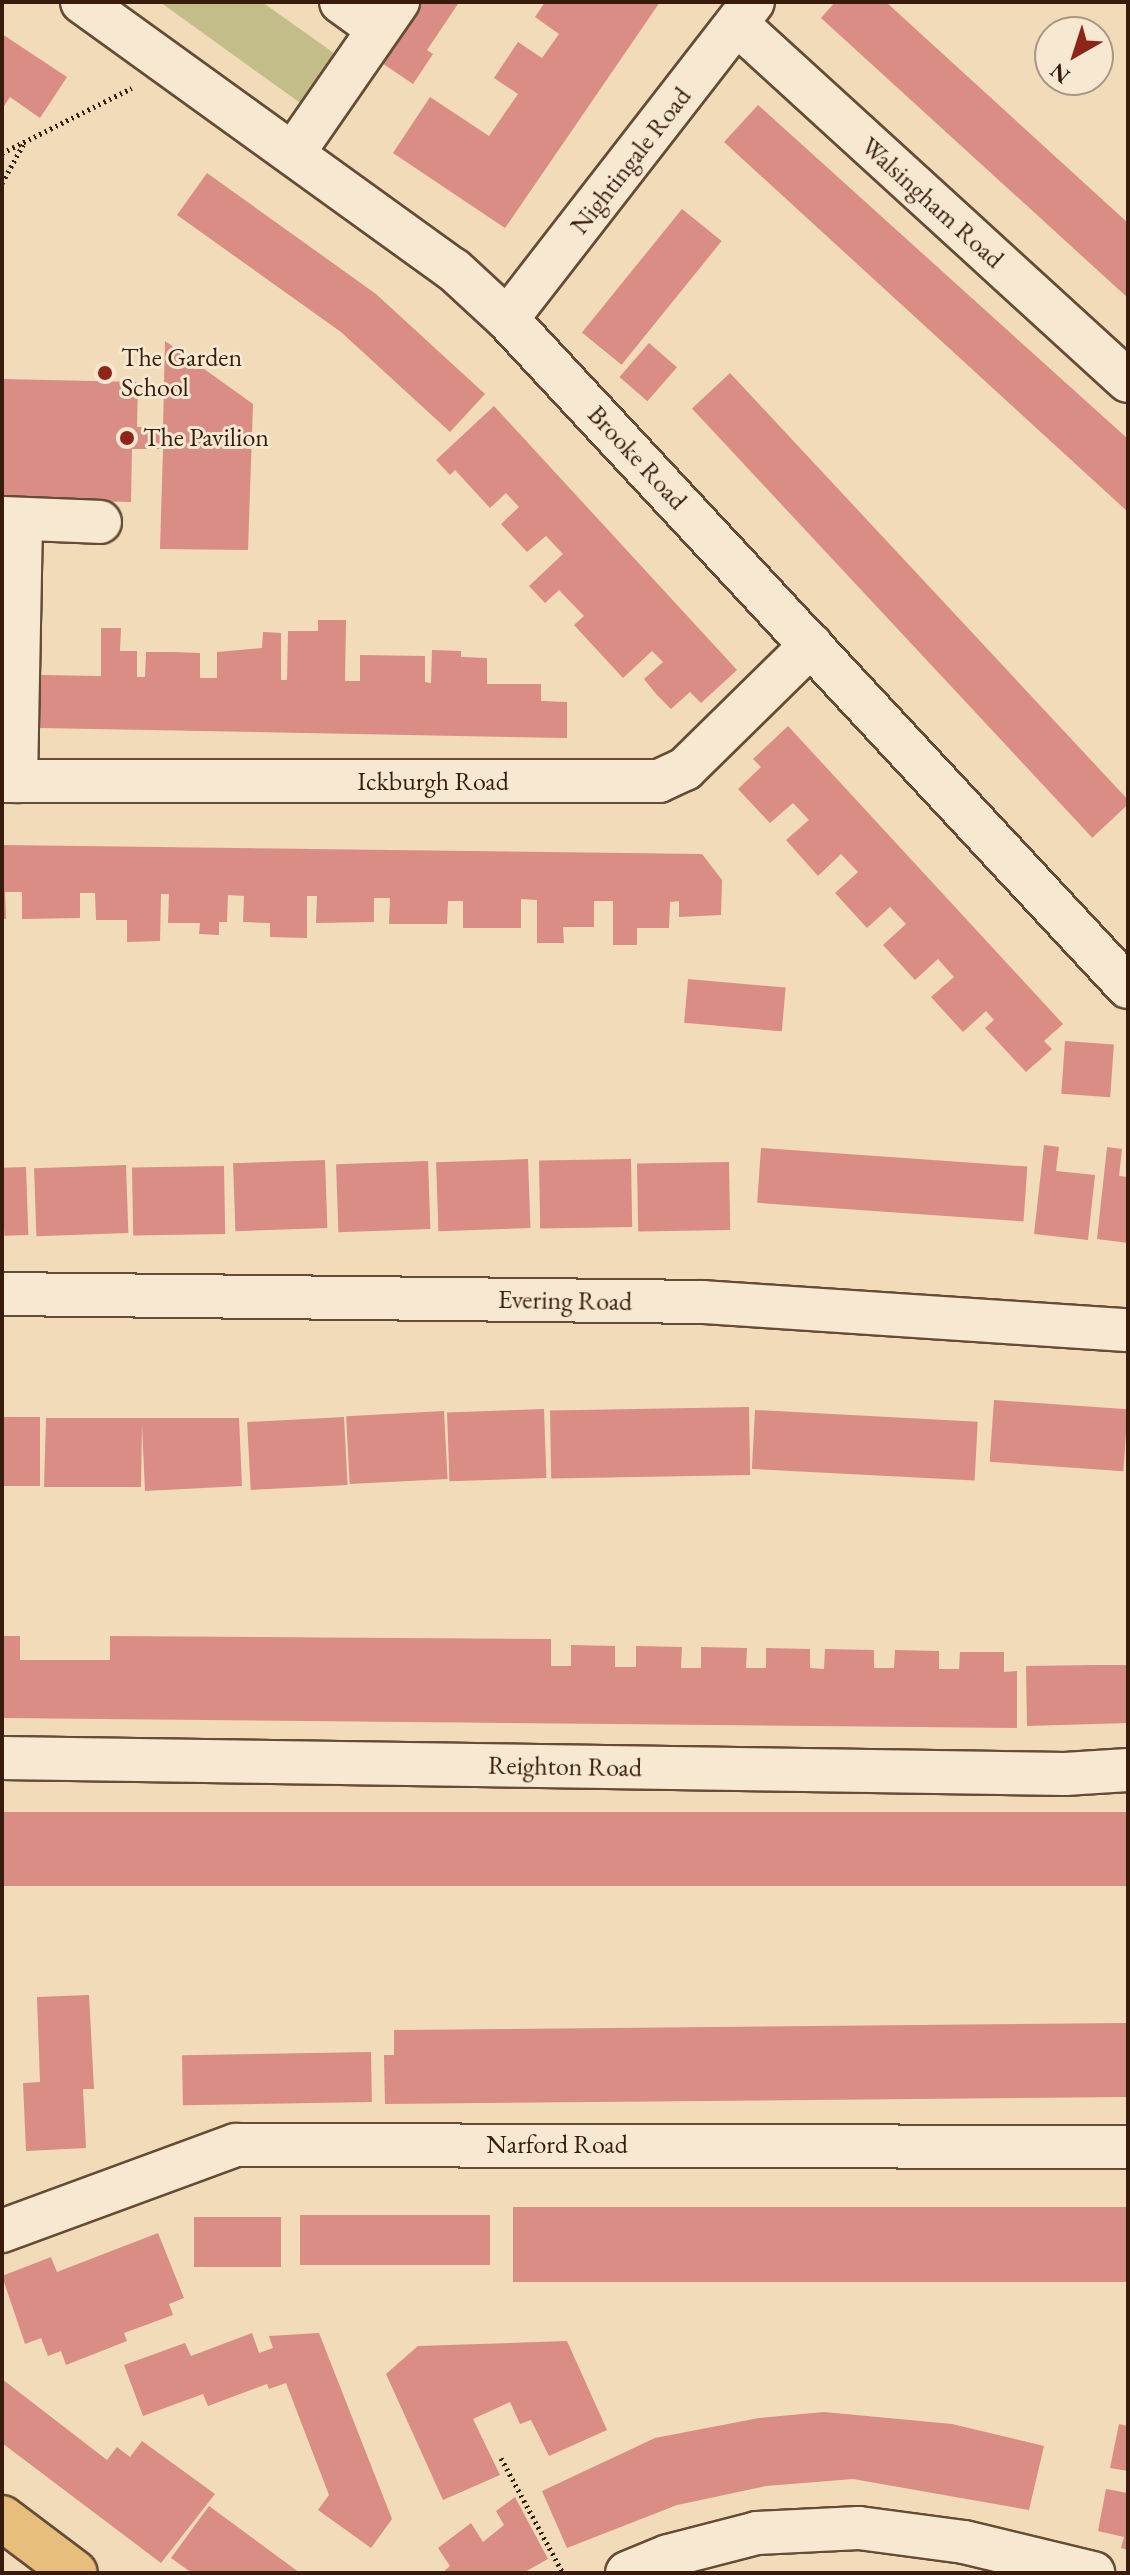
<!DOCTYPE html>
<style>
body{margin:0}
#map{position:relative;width:1130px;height:2575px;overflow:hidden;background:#f1dbb8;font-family:"EB Garamond",serif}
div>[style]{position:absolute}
.green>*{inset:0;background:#c2bd89}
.building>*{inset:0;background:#da8d84;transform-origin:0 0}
.path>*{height:5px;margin-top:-2.5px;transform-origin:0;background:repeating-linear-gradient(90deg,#391b0b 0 2px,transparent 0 6px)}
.roads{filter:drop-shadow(2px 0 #674b36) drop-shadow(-2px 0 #674b36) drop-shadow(0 2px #674b36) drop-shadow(0 -2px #674b36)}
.minor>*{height:42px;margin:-21px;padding:0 21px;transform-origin:21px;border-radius:21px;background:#f6e8d1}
.major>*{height:44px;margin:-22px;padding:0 22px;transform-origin:22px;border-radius:22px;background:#e8be7c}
.dots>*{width:22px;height:22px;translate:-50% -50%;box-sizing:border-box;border:4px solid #f6e8d1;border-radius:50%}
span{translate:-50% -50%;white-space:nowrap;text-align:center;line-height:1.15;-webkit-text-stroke:6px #f6e8d1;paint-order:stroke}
.street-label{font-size:26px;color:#391b0b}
.poi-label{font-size:26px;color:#391b0b}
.left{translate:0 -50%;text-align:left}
.frame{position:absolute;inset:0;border:4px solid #391b0b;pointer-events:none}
.north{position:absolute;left:1034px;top:16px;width:80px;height:80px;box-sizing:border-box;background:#f6e8d1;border:2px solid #aa9682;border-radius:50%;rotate:219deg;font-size:22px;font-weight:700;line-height:32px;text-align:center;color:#391b0b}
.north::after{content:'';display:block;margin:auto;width:28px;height:36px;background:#8f2418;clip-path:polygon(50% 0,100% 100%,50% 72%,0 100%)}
</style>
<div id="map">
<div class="green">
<i style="clip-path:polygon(160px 2px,262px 2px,338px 56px,303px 105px)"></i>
</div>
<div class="building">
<i style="clip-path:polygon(420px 2px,458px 4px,427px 50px,433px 54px,413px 84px,379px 61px)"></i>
<i style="clip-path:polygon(545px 2px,660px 2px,505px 228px,393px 153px,430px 97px,489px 136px,518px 94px,494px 78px,518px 42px,542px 58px,559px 34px,535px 17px)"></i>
<i style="clip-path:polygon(835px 2px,886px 2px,1128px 223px,1128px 298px,821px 18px)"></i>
<i style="clip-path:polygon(2px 34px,67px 77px,40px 118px,10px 97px,2px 109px)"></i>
<i style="clip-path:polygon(758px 105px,1128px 439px,1128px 512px,724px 142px)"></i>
<i style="clip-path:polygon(207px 173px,376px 294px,485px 394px,450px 432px,341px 332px,177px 215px)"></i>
<i style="left:682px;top:209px;width:51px;height:159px;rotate:39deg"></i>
<i style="clip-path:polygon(165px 341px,253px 404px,248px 550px,160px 549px,163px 449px,132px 449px,131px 502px,2px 499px,2px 379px,138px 382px,137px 427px,163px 428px)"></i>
<i style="left:649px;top:343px;width:37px;height:45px;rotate:41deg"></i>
<i style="left:730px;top:373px;width:587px;height:52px;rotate:47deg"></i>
<i style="clip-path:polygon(494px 406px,737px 670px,701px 703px,690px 692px,671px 709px,657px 695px,644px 679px,663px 662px,652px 651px,623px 678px,574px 625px,584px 616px,559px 590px,545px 603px,529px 586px,563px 554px,546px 536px,527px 552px,501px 524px,519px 507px,506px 493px,490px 508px,455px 470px,450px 475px,436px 460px)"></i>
<i style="clip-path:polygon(318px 620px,346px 620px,345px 681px,360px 681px,360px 655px,425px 656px,425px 682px,431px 683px,432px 650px,461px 651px,461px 657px,487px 658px,487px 684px,541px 684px,541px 701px,567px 702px,567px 738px,40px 728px,41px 675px,101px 676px,101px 628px,121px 628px,120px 651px,137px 651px,137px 677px,145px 677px,146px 652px,173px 652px,200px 653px,200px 678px,217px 678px,217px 652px,262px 648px,263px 632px,281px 633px,281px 680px,287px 680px,288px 631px,318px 631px)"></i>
<i style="clip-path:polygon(788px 726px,1063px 1024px,1044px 1041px,1052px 1049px,1026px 1072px,985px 1028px,994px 1020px,986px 1011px,963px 1032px,931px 997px,954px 977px,938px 959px,915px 980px,883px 945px,906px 924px,890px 907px,867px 928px,835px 893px,858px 872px,841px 854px,818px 876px,786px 840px,809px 820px,793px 803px,770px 823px,738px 789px,761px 767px,753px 759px)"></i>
<i style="clip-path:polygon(2px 845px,702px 854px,722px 880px,721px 915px,679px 917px,679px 901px,670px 902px,669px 928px,637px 928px,637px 945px,613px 945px,613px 901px,594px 901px,594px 927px,563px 927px,564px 943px,537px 943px,537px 900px,521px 899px,521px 928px,463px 928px,463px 901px,448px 901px,447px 924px,389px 924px,390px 898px,374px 898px,374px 922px,316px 923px,317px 896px,307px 896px,307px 938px,270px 937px,270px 923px,243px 922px,244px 896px,228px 895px,227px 922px,219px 922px,219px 935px,199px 934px,200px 923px,168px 923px,169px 894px,161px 894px,160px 941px,127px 942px,127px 920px,96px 920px,95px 893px,80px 893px,80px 918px,22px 919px,22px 892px,5px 892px,6px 919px,2px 919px)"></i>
<i style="left:688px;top:979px;width:98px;height:44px;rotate:5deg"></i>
<i style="left:1065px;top:1041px;width:49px;height:53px;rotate:4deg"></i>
<i style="clip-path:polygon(1044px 1145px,1059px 1147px,1056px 1171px,1095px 1175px,1088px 1240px,1034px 1234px)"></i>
<i style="clip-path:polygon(1107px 1147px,1122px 1149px,1119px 1176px,1128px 1177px,1128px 1243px,1097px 1239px)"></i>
<i style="left:761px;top:1148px;width:267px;height:55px;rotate:4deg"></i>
<i style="left:528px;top:1159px;width:69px;height:92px;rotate:88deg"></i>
<i style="left:631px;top:1159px;width:68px;height:92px;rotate:89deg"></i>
<i style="left:325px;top:1160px;width:68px;height:92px;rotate:88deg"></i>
<i style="left:428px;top:1161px;width:68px;height:92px;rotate:88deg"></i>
<i style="left:729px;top:1162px;width:68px;height:92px;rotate:89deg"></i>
<i style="left:126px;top:1165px;width:68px;height:92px;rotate:88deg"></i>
<i style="left:224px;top:1166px;width:68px;height:92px;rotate:89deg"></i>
<i style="left:26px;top:1167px;width:68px;height:24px;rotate:88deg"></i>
<i style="left:994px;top:1400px;width:134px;height:62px;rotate:4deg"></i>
<i style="left:749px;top:1407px;width:68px;height:199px;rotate:89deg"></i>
<i style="left:544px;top:1409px;width:69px;height:97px;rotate:88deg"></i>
<i style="left:755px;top:1410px;width:223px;height:59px;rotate:3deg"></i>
<i style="left:444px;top:1411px;width:68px;height:98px;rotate:87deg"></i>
<i style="left:2px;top:1417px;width:38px;height:69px"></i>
<i style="left:344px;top:1417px;width:68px;height:97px;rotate:87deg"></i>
<i style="clip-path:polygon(46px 1418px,239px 1418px,242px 1486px,145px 1491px,142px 1425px,141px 1487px,44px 1487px)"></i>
<i style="clip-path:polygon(2px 1636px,20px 1636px,20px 1660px,110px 1660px,110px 1636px,551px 1639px,551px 1666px,571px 1666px,571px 1645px,615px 1646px,615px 1667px,636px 1667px,636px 1646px,682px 1647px,681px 1668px,701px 1668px,701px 1647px,747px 1648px,746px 1668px,766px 1668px,766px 1648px,810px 1649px,810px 1668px,824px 1669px,825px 1649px,874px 1650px,874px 1668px,894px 1668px,895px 1650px,939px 1651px,939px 1669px,959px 1669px,960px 1652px,1004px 1652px,1004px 1672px,1017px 1671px,1017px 1728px,2px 1718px)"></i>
<i style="clip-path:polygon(1094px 1665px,1128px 1665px,1128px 1723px,1027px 1726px,1026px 1666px)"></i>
<i style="left:2px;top:1812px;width:1126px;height:74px"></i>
<i style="clip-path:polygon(89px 1995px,94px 2089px,83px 2089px,86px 2148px,26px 2151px,23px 2083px,40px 2082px,37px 1997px)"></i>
<i style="clip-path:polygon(1128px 2023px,1128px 2097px,385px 2104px,384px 2055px,394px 2055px,394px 2030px)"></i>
<i style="left:371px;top:2052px;width:50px;height:189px;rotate:89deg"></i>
<i style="left:1128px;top:2207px;width:75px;height:615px;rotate:90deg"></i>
<i style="left:490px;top:2215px;width:50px;height:190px;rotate:90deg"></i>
<i style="left:281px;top:2217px;width:50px;height:87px;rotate:90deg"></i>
<i style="clip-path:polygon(158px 2233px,184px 2298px,169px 2304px,173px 2315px,124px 2333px,127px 2341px,66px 2365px,61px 2351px,48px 2356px,41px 2338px,25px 2344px,2px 2276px,51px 2257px,57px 2272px)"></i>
<i style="clip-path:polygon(252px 2333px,259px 2353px,273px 2348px,269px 2336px,319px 2333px,392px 2519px,371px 2548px,318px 2510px,329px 2495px,286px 2383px,269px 2389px,267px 2384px,208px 2406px,203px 2394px,143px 2416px,124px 2365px,185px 2343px,191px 2356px)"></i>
<i style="clip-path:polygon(567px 2341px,607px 2430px,549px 2456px,531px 2420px,520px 2424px,510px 2402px,473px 2419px,500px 2475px,443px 2500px,386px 2374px,418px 2346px)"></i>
<i style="clip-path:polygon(2px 2379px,107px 2460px,117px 2447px,130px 2457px,142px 2441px,215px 2494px,161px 2563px,2px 2443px)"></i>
<i style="clip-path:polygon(824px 2412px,952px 2424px,1044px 2446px,1029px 2510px,853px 2479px,766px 2486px,677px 2505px,567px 2548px,542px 2491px,655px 2438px,759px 2418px)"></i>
<i style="clip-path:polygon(1119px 2424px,1128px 2426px,1128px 2471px,1110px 2468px)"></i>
<i style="clip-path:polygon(1106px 2489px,1128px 2493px,1128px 2550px,1121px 2548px,1124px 2537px,1098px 2531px)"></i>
<i style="clip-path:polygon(515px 2497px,548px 2559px,523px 2573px,442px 2573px,450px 2566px,438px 2548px,471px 2523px,483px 2542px,504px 2525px,496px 2511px)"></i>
<i style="clip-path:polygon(209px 2506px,300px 2573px,192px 2573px,171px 2558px)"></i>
</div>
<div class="path">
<i style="left:2px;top:153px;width:145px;rotate:-26.6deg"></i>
<i style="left:2px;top:183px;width:46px;rotate:-61.2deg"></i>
<i style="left:501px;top:2458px;width:131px;rotate:61.7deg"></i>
</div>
<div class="roads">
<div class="minor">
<i style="left:82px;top:2px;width:458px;rotate:35.8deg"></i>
<i style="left:454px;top:270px;width:72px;rotate:42.8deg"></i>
<i style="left:507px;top:319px;width:912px;rotate:47.09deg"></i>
<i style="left:341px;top:2px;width:27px;rotate:36deg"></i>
<i style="left:737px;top:24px;width:529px;rotate:42.4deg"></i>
<i style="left:294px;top:152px;width:183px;rotate:-55.3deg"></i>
<i style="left:507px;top:319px;width:401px;rotate:-52.2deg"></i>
<i style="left:2px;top:518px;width:98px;rotate:2.3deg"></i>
<i style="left:2px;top:781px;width:657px"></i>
<i style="left:659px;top:781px;width:29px;rotate:-25deg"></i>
<i style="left:685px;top:769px;width:177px;rotate:-44.5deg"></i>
<i style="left:16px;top:781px;width:262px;rotate:-88.9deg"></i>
<i style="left:2px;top:1294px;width:701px;rotate:0.65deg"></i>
<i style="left:703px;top:1302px;width:426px;rotate:3.8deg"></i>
<i style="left:2px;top:1758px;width:1063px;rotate:0.86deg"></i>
<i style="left:1065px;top:1774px;width:63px;rotate:-3.6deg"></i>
<i style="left:2px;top:2231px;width:249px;rotate:-20.2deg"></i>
<i style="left:236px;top:2145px;width:892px;rotate:0.13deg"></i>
<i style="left:627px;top:2573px;width:44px;rotate:-22.5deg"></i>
<i style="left:668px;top:2556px;width:92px;rotate:-14.5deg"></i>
<i style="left:757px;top:2533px;width:102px;rotate:-2.8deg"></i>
<i style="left:859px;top:2528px;width:106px;rotate:7.6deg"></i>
<i style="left:964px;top:2542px;width:133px;rotate:13.5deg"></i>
</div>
<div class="major">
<i style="left:2px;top:2518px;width:91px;rotate:37deg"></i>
</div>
</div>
<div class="dots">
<i style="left:105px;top:373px;background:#8f2418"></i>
<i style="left:127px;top:438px;background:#8f2418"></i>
</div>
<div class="street-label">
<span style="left:631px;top:161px;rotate:-52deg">Nightingale Road</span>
<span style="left:932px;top:203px;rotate:42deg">Walsingham Road</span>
<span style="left:637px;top:458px;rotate:47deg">Brooke Road</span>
<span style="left:433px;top:782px">Ickburgh Road</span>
<span style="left:565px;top:1301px;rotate:1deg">Evering Road</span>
<span style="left:565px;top:1767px;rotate:1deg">Reighton Road</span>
<span style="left:557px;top:2145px">Narford Road</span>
</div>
<div class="poi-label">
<span class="left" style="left:121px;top:373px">The Garden<br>School</span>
<span class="left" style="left:143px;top:438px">The Pavilion</span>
</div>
<div class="frame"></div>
<div class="north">N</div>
</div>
